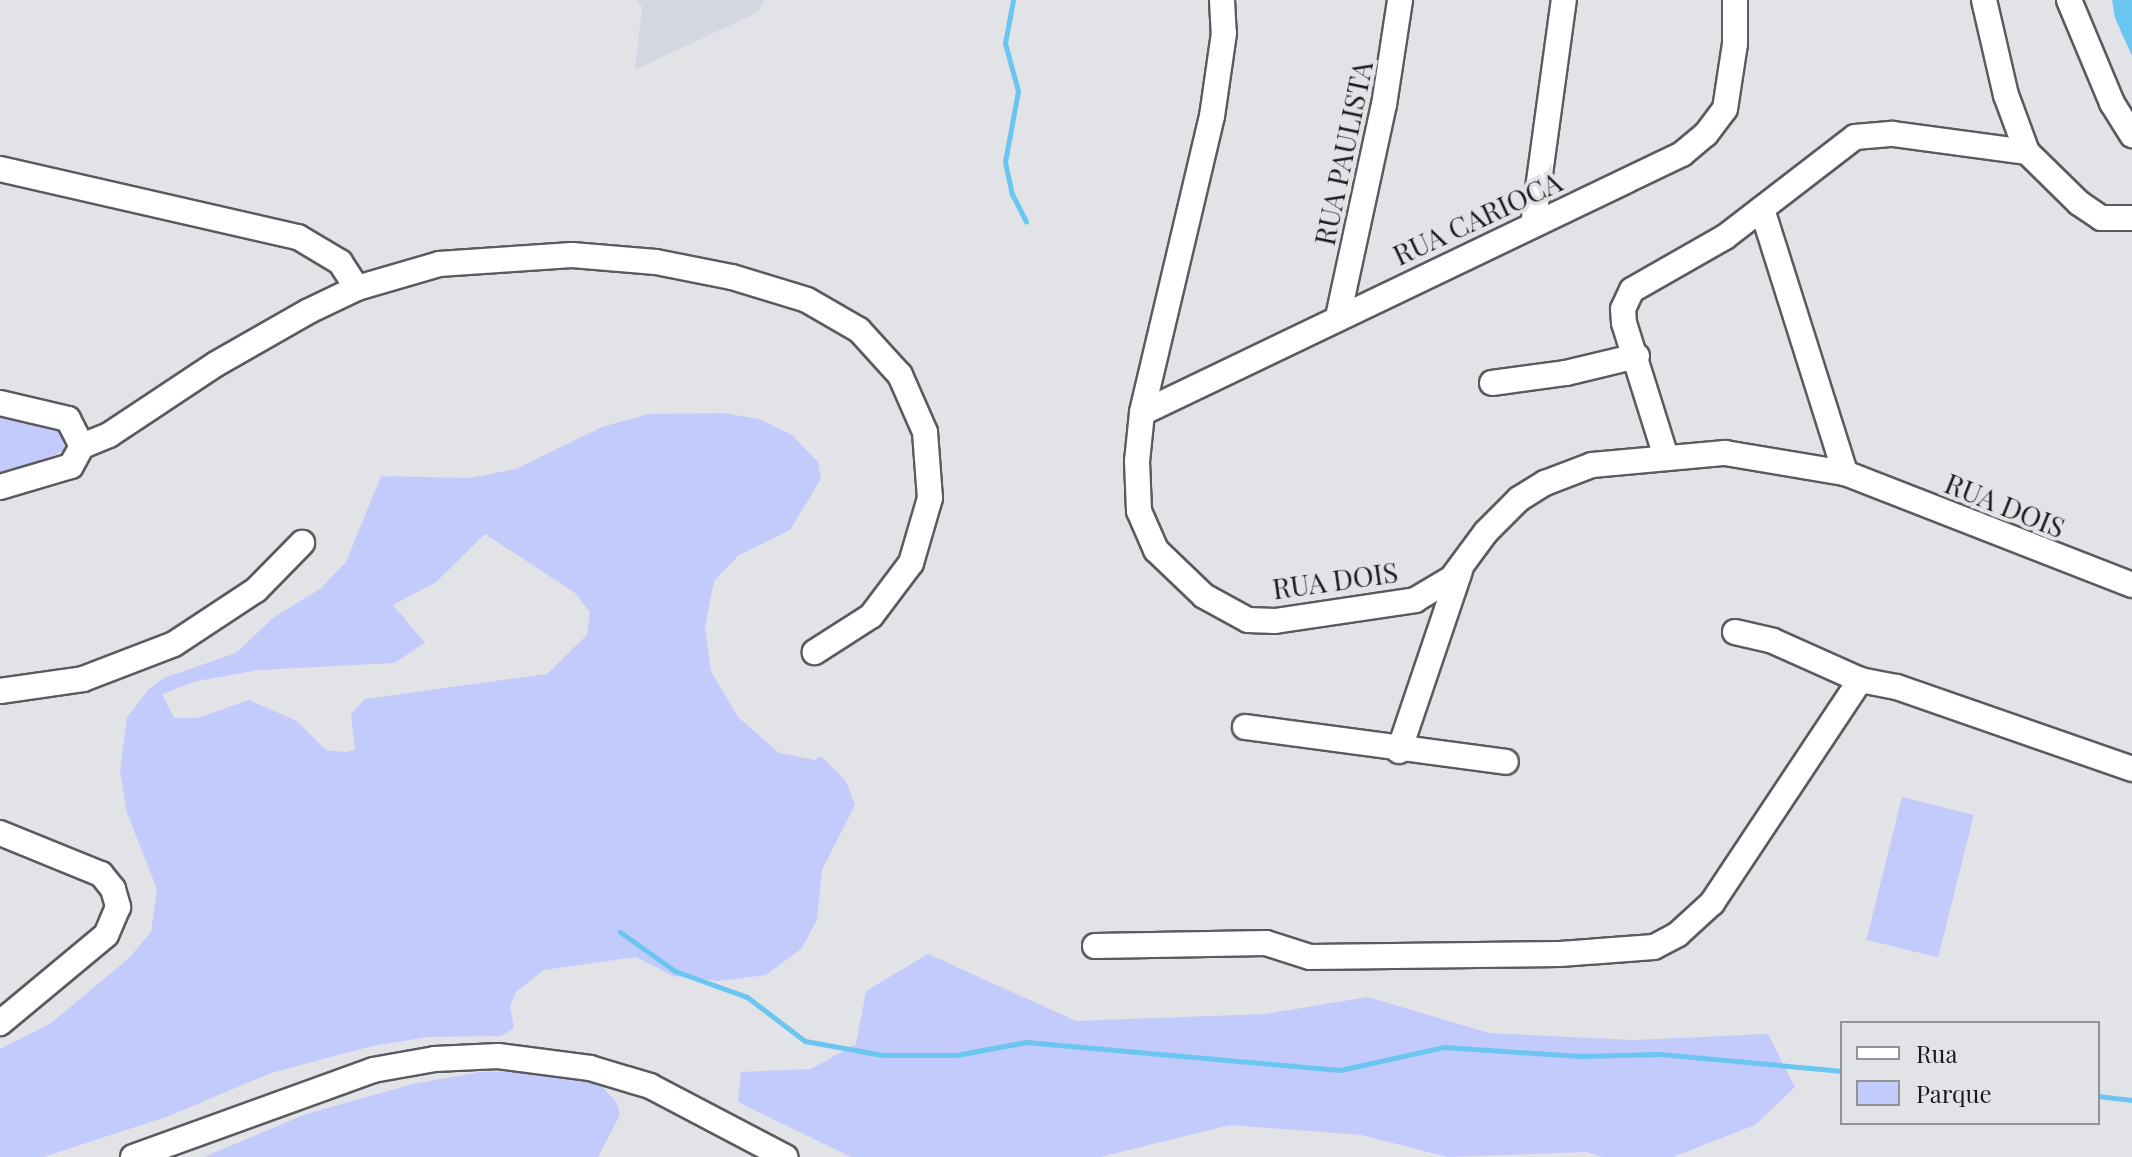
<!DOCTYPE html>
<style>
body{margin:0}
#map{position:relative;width:2132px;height:1157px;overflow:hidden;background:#e2e3e7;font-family:"Playfair Display",serif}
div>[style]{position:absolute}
.built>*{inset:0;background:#d4d6e1}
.green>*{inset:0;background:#c2cbfc;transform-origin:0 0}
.water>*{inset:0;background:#6ac6f1}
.stream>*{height:5px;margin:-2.5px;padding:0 2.5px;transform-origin:2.5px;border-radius:2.5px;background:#6ac6f1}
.roads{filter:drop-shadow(2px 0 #5a5b5e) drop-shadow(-2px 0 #5a5b5e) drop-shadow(0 2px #5a5b5e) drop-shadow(0 -2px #5a5b5e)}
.minor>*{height:24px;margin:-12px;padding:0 12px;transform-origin:12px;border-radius:12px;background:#fff}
span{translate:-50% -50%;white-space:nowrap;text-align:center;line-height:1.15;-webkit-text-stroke:8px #e2e3e7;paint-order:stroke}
.street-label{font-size:28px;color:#191a1b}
.legend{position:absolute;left:1840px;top:1021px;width:260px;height:104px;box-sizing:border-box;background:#e2e3e7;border:2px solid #929395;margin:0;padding:10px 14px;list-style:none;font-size:24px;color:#191a1b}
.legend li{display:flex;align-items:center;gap:16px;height:40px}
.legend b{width:40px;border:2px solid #929395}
</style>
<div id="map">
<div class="built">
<i style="clip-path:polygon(636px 0,764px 0,758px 12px,635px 70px,642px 7px)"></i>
</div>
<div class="green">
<i style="clip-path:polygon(evenodd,648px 414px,723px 413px,759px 419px,792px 435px,818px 462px,821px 479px,790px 530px,739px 555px,714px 581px,705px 627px,711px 671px,738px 717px,779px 753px,815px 760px,821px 756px,846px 781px,855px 805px,822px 870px,817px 920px,801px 949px,766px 975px,719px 981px,673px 976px,636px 957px,544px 970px,516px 992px,510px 1006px,514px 1028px,501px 1036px,428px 1037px,372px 1046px,271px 1073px,169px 1116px,43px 1157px,0 1157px,0 1049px,50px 1024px,128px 959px,151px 932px,157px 889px,127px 813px,120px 772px,127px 717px,149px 689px,164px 678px,236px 653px,273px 618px,320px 589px,346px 562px,381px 476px,470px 478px,516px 469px,602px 427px,648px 414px,485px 534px,575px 593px,590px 612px,587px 635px,547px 674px,365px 699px,351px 714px,355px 750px,345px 752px,326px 750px,297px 721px,249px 700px,197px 718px,174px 718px,162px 694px,197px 681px,259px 670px,394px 663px,425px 643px,393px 605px,436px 582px,485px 534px)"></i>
<i style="clip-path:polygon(0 418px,60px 431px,65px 450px,40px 462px,0 472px)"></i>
<i style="left:1902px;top:797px;width:74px;height:147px;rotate:14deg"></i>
<i style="clip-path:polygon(928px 954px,1076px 1021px,1265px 1014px,1368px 997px,1489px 1033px,1634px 1040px,1768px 1034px,1795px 1087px,1755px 1125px,1673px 1157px,1602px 1157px,1587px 1152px,1448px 1157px,1361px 1135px,1230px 1125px,1100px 1157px,851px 1157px,738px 1102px,741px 1072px,811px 1069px,856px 1044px,866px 991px)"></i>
<i style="clip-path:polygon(548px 1071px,600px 1084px,617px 1103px,620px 1115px,598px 1157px,204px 1157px,306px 1114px,413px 1084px,480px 1072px)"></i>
</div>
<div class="water">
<i style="clip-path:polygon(2112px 0,2132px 0,2132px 56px,2115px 18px)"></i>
</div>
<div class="stream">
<i style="left:1013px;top:0;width:44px;rotate:100.5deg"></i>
<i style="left:1005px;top:43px;width:50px;rotate:74.8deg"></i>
<i style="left:1018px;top:91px;width:72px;rotate:100.4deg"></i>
<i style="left:1005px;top:162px;width:33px;rotate:78deg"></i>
<i style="left:1012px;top:194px;width:31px;rotate:63deg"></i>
<i style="left:620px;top:932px;width:67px;rotate:35.3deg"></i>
<i style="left:675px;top:971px;width:77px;rotate:19.9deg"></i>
<i style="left:747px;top:997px;width:73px;rotate:37.2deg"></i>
<i style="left:805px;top:1041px;width:79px;rotate:10.2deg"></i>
<i style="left:883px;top:1055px;width:73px"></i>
<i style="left:956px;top:1055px;width:71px;rotate:-10.5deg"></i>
<i style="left:1026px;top:1042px;width:315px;rotate:5.1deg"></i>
<i style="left:1340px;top:1070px;width:107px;rotate:-12.5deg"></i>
<i style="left:1444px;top:1047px;width:137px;rotate:3.8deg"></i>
<i style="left:1581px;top:1056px;width:79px;rotate:-1.5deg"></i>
<i style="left:1660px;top:1054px;width:183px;rotate:5.3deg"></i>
<i style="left:2098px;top:1096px;width:34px;rotate:7deg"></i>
</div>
<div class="roads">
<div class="minor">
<i style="left:1222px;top:0;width:33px;rotate:87deg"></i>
<i style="left:1224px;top:33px;width:84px;rotate:98.2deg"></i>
<i style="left:1212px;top:116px;width:305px;rotate:103.3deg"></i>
<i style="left:1142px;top:413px;width:48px;rotate:95.9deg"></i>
<i style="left:1137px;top:461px;width:50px;rotate:87.7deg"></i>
<i style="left:1139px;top:511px;width:43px;rotate:66.4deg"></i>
<i style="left:1156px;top:550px;width:66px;rotate:43.8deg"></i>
<i style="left:1204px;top:596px;width:50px;rotate:28.6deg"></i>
<i style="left:1248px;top:620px;width:27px;rotate:2deg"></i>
<i style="left:1275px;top:621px;width:142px;rotate:-8.5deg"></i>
<i style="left:1415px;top:600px;width:43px;rotate:-30.7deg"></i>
<i style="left:1452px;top:578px;width:57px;rotate:-53.5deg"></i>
<i style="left:1486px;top:532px;width:47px;rotate:-45deg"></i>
<i style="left:1519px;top:499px;width:31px;rotate:-32deg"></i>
<i style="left:1545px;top:483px;width:50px;rotate:-21deg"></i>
<i style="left:1592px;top:465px;width:134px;rotate:-5.2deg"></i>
<i style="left:1725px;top:453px;width:122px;rotate:9.5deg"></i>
<i style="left:1845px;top:473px;width:308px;rotate:21.3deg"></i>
<i style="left:1984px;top:0;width:98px;rotate:77deg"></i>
<i style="left:2006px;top:95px;width:61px;rotate:69.8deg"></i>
<i style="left:2027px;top:152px;width:73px;rotate:44.4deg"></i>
<i style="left:2079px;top:203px;width:27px;rotate:34deg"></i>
<i style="left:2101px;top:218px;width:31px"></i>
<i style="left:2069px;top:0;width:112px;rotate:67.3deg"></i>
<i style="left:2112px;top:103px;width:38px;rotate:58deg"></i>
<i style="left:0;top:169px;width:306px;rotate:12.9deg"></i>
<i style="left:298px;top:237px;width:49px;rotate:30.8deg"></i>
<i style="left:340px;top:262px;width:31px;rotate:57deg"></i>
<i style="left:1762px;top:209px;width:277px;rotate:72.5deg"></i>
<i style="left:1533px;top:225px;width:227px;rotate:-82.2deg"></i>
<i style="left:1338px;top:317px;width:217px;rotate:-77.8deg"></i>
<i style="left:1384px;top:105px;width:106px;rotate:-81.3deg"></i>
<i style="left:1492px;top:383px;width:75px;rotate:-7.7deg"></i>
<i style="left:1566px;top:373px;width:73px;rotate:-13.5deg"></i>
<i style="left:0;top:403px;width:70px;rotate:13.2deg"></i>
<i style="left:68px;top:419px;width:30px;rotate:63deg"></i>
<i style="left:82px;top:446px;width:23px;rotate:119deg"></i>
<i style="left:71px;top:466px;width:74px;rotate:163.5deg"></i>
<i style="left:1142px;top:413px;width:599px;rotate:-25.62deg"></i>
<i style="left:1682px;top:154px;width:31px;rotate:-40deg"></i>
<i style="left:1706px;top:134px;width:31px;rotate:-53deg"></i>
<i style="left:1725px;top:109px;width:66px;rotate:-81.3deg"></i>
<i style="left:1735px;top:44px;width:44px;rotate:-90deg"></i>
<i style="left:82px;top:446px;width:29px;rotate:-22deg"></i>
<i style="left:109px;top:435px;width:128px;rotate:-33.6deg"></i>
<i style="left:216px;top:364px;width:107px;rotate:-29.7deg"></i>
<i style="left:309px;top:311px;width:53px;rotate:-25.6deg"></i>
<i style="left:357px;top:288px;width:85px;rotate:-16.3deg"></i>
<i style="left:439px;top:264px;width:133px;rotate:-3.9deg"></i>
<i style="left:572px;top:255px;width:84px;rotate:4.8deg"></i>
<i style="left:656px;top:262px;width:77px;rotate:11.2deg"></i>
<i style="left:732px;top:277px;width:78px;rotate:17deg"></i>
<i style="left:807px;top:300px;width:60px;rotate:30deg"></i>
<i style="left:859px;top:330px;width:61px;rotate:47.7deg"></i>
<i style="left:900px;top:375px;width:62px;rotate:66.3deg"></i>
<i style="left:925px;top:432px;width:66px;rotate:85.7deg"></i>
<i style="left:930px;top:498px;width:68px;rotate:106.3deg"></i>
<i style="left:911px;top:563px;width:66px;rotate:127deg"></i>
<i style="left:871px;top:616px;width:67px;rotate:147.3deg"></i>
<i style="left:1666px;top:457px;width:140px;rotate:-107.4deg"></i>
<i style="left:1624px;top:323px;width:14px;rotate:-94deg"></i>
<i style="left:1623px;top:309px;width:21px;rotate:-65deg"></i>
<i style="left:1632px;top:290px;width:107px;rotate:-29.7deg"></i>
<i style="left:1725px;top:237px;width:164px;rotate:-37.6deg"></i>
<i style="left:1855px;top:137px;width:38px;rotate:-5deg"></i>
<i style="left:1893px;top:134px;width:135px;rotate:7.7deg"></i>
<i style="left:1735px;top:632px;width:39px;rotate:13deg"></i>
<i style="left:1773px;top:641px;width:95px;rotate:24.1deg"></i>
<i style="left:1860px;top:680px;width:38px;rotate:11deg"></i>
<i style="left:1897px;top:687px;width:249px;rotate:19.2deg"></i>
<i style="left:0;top:691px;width:84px;rotate:-8.2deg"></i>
<i style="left:83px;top:679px;width:97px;rotate:-21deg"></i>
<i style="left:174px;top:644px;width:98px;rotate:-33.4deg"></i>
<i style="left:256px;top:590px;width:66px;rotate:-45.6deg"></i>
<i style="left:1245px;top:727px;width:263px;rotate:7.6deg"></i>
<i style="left:1399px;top:751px;width:190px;rotate:-71.3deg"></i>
<i style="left:0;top:833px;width:109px;rotate:22.1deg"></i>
<i style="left:101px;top:874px;width:19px;rotate:51deg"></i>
<i style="left:113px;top:889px;width:19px;rotate:74deg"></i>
<i style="left:118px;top:907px;width:30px;rotate:113deg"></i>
<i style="left:106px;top:935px;width:138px;rotate:140.3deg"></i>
<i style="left:1095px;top:946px;width:171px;rotate:-1deg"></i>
<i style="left:1266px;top:943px;width:46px;rotate:17.7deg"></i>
<i style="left:1310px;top:957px;width:250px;rotate:-0.7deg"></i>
<i style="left:1560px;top:954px;width:94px;rotate:-4.3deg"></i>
<i style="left:1654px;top:947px;width:27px;rotate:-28deg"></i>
<i style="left:1678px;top:934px;width:46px;rotate:-42.4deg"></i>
<i style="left:1712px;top:903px;width:268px;rotate:-56.4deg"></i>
<i style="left:133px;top:1157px;width:255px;rotate:-19.9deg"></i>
<i style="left:373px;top:1070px;width:63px;rotate:-10.1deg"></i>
<i style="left:435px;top:1059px;width:63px;rotate:-2.7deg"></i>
<i style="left:498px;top:1056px;width:93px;rotate:7.4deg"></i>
<i style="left:590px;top:1068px;width:63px;rotate:16.7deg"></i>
<i style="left:650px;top:1086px;width:153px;rotate:27.7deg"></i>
</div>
</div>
<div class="street-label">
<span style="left:1343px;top:153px;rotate:-78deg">RUA PAULISTA</span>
<span style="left:1477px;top:218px;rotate:-25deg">RUA CARIOCA</span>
<span style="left:2005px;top:505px;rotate:22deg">RUA DOIS</span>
<span style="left:1335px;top:580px;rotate:-8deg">RUA DOIS</span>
</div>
<ul class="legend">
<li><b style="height:10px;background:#fff"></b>Rua</li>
<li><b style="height:22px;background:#c2cbfc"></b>Parque</li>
</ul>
</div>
